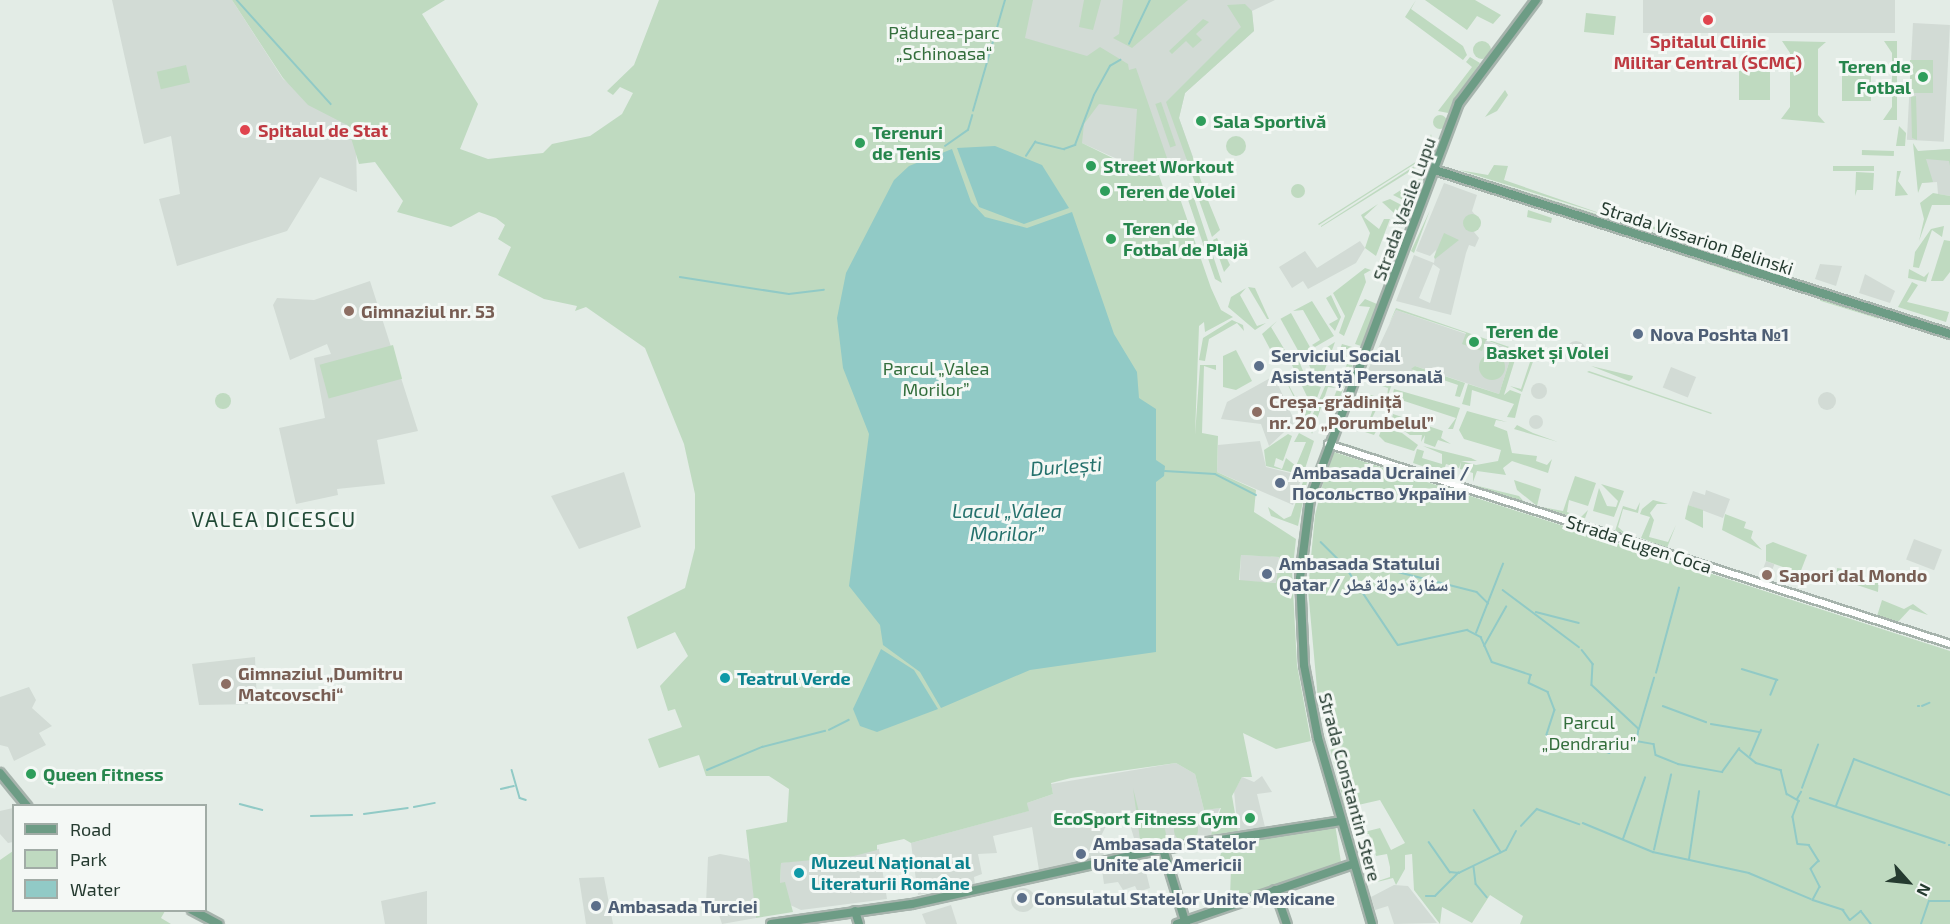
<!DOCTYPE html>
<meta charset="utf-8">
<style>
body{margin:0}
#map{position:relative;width:1950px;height:924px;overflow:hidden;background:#e3ece6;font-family:"Exo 2","Noto Naskh Arabic",sans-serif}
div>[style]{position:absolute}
.built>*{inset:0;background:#d2dbd5;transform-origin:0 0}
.round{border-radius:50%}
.green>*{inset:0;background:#bfdac0;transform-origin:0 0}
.water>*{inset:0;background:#91cac6}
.stream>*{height:1.5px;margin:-0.75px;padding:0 0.75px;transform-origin:0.75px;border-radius:0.75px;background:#91cac6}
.roads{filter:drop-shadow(2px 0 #a6b3ac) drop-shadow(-2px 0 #a6b3ac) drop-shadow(0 2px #a6b3ac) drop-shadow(0 -2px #a6b3ac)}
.minor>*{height:6px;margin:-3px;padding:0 3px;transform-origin:3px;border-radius:3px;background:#fff}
.major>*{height:8px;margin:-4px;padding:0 4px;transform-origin:4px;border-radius:4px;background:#6d9c85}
.dots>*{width:16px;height:16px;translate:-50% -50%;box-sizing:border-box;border:3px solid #f4f8f5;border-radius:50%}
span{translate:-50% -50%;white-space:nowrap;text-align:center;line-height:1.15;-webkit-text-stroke:6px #f4f8f5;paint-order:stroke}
.park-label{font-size:18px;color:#336e3c}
.health-label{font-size:18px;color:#be3a42;font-weight:700}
.left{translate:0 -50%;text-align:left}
.leisure-label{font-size:18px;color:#27864d;font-weight:700}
.right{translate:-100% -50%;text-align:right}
.street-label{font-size:18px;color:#253b30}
.education-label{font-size:18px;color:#785e54;font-weight:700}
.service-label{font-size:18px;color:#4e5e75;font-weight:700}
.culture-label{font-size:18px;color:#0d838f;font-weight:700}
.water-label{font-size:20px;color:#25716c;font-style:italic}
.quarter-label{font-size:21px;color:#234b38;letter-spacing:1.5px}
.legend{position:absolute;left:12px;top:804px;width:195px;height:108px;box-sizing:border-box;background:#f4f8f5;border:2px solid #a1aca6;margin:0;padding:8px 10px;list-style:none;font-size:18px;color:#253b30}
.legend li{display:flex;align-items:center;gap:12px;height:30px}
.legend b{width:30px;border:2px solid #a1aca6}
.north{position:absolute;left:1878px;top:852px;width:60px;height:60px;-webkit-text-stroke:4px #f4f8f5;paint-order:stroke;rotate:117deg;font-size:16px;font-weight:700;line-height:24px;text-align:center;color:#253b30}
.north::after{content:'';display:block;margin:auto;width:21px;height:27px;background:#253b30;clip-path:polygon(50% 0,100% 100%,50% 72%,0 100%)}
</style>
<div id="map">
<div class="built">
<i style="clip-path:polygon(112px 0,232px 0,283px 79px,347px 125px,356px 143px,357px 192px,320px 177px,287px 231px,177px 266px,159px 199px,180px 194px,171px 136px,144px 144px)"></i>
<i style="clip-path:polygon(1003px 0,1275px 0,1252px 11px,1254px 31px,1185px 93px,1179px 118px,1193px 157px,1148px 173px,1082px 143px)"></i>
<i style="left:1643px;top:0;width:252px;height:33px"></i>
<i style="left:1913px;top:23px;width:37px;height:117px;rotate:3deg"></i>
<i style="clip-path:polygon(1950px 149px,1950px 196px,1938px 194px,1937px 182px,1922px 183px,1922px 151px)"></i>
<i style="clip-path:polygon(evenodd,1444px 183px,1477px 195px,1472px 211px,1481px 222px,1474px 232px,1479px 238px,1475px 247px,1469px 245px,1466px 253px,1451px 315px,1396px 301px,1414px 255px,1434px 263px,1436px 250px,1430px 256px,1416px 251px,1444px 183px,1433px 264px,1440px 269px,1430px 303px,1419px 298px,1433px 264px)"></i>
<i style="clip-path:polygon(1360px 241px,1365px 248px,1356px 263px,1308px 289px,1303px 281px,1292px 288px,1279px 267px,1305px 251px,1317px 268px)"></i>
<i style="clip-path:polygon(1820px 264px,1842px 266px,1836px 286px,1815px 279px)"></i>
<i style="clip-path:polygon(1865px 274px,1895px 291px,1890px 303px,1859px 293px)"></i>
<i style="clip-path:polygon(370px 281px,418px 431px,377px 440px,385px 484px,337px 489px,338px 495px,296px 504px,279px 428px,325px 418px,314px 358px,331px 354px,327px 344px,290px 360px,273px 305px,277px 298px,314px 300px)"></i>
<i style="clip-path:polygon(1396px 310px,1513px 350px,1499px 394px,1415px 366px,1406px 383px,1368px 370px)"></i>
<i class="round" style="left:1566px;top:341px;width:20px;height:20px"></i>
<i style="left:1671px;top:367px;width:27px;height:22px;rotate:22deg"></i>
<i style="clip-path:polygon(1274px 376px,1295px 422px,1269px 446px,1261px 424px,1221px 419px,1227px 402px)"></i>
<i class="round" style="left:1531px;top:383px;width:16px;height:16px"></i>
<i class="round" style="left:1818px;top:392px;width:18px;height:18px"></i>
<i class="round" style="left:1529px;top:415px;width:14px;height:14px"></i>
<i style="clip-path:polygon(1260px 441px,1266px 467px,1302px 476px,1293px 505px,1217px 472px,1218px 445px)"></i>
<i style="clip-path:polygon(624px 472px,641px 527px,579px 549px,551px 496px)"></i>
<i style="clip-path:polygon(1706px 490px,1730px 499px,1723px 518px,1688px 505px,1693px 491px,1705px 495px)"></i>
<i style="left:1914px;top:539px;width:30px;height:22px;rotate:21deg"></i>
<i style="left:1241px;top:555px;width:38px;height:26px;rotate:3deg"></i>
<i style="left:1766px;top:561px;width:9px;height:18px;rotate:21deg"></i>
<i style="clip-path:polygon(255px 657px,257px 704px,199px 705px,192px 664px)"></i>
<i style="clip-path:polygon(29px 687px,36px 700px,32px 708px,52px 726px,39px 733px,46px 745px,14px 761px,8px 747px,0 745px,0 697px)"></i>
<i style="clip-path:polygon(1176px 763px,1195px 774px,1204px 810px,1220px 808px,1215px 819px,1219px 834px,1137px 848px,1127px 815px,1110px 818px,1100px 838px,1104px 856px,1039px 870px,1032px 827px,993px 836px,997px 853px,978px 854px,982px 874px,974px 877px,975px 885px,918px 895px,911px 843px,1028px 811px,1027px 803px,1053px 794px,1051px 784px)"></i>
<i style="clip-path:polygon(1262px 776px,1272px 792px,1257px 794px,1265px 827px,1238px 831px,1234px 791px,1242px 777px,1254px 782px)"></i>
<i style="clip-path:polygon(13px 808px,13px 842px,8px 843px,0 834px,0 811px)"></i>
<i style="clip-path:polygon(879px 849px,887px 899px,801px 910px,788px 904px,785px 883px,780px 883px,781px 863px)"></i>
<i style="clip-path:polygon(720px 854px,747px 859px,751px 864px,756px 918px,722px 924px,715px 903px,706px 904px,708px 857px)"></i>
<i style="clip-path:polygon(1143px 860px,1150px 888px,1138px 892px,1135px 886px,1123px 890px,1118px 882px,1104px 884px,1102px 870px)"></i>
<i style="clip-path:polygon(604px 877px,613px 924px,586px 924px,579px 878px)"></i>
<i style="clip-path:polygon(1394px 885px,1408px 886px,1437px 923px,1394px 924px,1388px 906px,1375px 910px,1371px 897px)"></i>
<i class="round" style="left:1011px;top:888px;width:24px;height:24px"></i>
<i style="clip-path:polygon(427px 891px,427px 924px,385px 924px,381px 901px)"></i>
<i style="clip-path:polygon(951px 905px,957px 924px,926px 924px,922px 914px)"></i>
</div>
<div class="green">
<i style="clip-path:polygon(evenodd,232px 0,445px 0,422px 14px,478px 104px,460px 149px,488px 159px,543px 153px,552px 144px,590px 136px,622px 114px,633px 93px,620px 87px,613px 95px,607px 91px,634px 65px,659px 0,1033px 0,1025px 38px,1087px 56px,1100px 47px,1128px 64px,1129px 70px,1136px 68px,1167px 158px,1157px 170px,1166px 195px,1177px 190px,1211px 288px,1221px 310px,1233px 317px,1205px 332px,1204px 322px,1199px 326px,1195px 435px,1200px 365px,1216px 365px,1216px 370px,1204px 366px,1202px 433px,1218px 436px,1217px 472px,1256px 490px,1254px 512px,1296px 539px,1293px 566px,1279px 565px,1279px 557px,1241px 555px,1239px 580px,1276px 583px,1278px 570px,1292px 571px,1297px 665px,1311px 741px,1276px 749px,1243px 733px,1252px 777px,1242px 777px,1232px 796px,1238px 831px,1211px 835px,1221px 808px,1204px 810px,1195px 774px,1176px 763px,1071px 778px,1051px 783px,1053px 794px,1027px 803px,1029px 811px,911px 843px,904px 839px,877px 845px,877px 850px,854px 856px,781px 863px,780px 883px,785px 882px,793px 912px,756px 918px,746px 830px,787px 822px,789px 789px,769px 776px,706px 776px,699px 755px,659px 768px,648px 739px,682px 727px,675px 709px,668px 711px,660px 686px,688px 656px,675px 632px,637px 649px,627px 617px,685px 588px,695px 548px,695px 494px,684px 444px,645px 348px,586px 307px,575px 311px,577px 306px,544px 299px,498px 275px,511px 247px,498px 239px,505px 225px,496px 218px,479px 212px,451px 227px,397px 212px,403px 201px,375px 162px,359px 164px,347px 125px,308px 105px,283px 78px,232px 0,1099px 104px,1137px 109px,1133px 168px,1082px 143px,1084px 124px,1099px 104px)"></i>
<i style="clip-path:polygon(1084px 0,1101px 0,1093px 30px,1079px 27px)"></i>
<i style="clip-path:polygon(1123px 0,1188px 0,1132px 48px,1113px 38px,1119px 34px)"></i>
<i style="clip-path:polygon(1416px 0,1411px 9px,1463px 46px,1467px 55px,1463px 60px,1405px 17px)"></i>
<i style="clip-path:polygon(1425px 0,1475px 0,1501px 15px,1493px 24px,1477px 16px,1467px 30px)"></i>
<i style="clip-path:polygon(1245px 4px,1252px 11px,1254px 31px,1185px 93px,1179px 118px,1205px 192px,1199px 194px,1166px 102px,1241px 27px,1227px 5px)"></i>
<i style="left:1586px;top:13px;width:30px;height:19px;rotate:6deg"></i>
<i style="clip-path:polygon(1203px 19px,1209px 22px,1196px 34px,1202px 40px,1193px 48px,1186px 41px,1172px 54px,1169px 51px)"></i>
<i style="clip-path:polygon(1782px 41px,1826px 42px,1818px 49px,1818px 115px,1825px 123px,1781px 119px,1790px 107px,1790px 53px)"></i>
<i style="clip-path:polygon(1884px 41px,1897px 41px,1897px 120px,1883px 120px,1892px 107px,1892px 53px)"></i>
<i class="round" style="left:1473px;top:41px;width:18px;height:18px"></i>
<i style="clip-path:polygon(1470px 57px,1480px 63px,1448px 113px,1438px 111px,1472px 67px,1466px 62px)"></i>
<i style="left:1739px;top:60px;width:31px;height:40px"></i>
<i style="left:1910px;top:60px;width:23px;height:33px"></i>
<i style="left:1842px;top:62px;width:29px;height:39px"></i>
<i style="left:186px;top:65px;width:18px;height:30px;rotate:77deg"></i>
<i style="clip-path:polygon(1505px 90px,1508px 95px,1497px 111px,1485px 117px)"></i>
<i style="clip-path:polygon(1916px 96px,1917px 132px,1917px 140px,1912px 138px,1911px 97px)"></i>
<i style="left:1161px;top:102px;width:46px;height:6px;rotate:71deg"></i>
<i class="round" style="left:1433px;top:115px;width:14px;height:14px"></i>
<i style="clip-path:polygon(1899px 126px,1906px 133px,1905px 146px,1896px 146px)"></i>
<i style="clip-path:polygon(1431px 134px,1435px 151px,1319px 225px,1318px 224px,1425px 156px)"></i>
<i class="round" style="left:1226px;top:136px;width:20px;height:20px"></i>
<i style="clip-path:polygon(1913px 143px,1918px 151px,1950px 149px,1950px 166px,1949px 161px,1926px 159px,1933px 182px,1922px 183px,1918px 193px)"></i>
<i style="left:1862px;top:150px;width:32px;height:5px;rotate:2deg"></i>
<i style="clip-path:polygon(1424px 160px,1425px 162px,1321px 227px,1321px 226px)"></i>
<i style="clip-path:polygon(1494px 165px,1508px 166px,1504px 180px,1611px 217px,1459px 170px,1488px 175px)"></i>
<i style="left:1833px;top:166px;width:41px;height:5px"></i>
<i style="clip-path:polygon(1450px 168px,1609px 218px,1604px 219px)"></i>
<i style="clip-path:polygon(1897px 171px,1901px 171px,1898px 181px,1908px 195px,1895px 196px)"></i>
<i style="clip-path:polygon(1856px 172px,1874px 173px,1873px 190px,1857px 190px,1855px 196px)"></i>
<i style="clip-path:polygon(1423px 176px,1415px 205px,1410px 203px,1414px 193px,1407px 191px,1403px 200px,1393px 195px)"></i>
<i class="round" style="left:1291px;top:184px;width:14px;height:14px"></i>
<i style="clip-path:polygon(1184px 188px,1189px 199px,1194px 198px,1222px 283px,1215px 279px)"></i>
<i style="clip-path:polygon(1933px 193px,1950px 196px,1950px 205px,1932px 205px,1919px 241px,1924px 219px,1920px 203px)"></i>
<i style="clip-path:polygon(1436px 197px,1430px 210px,1414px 253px,1411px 251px)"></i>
<i style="clip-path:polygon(1207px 198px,1220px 230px,1212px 237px,1199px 200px)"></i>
<i style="clip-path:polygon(1390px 199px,1413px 211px,1407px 225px,1382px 202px)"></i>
<i style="clip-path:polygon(1378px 204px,1364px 217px,1379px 229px,1384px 219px,1390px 219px,1376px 256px,1365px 248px,1370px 233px,1361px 215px)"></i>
<i style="clip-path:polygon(1528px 210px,1552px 218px,1551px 223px,1527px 217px)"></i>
<i class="round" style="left:1463px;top:214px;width:18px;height:18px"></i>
<i style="clip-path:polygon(1621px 217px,1689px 237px,1680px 239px)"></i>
<i style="clip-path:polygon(1944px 226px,1942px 237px,1932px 230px,1919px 268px,1913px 267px,1915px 252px,1931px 229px)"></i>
<i style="clip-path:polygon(1444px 233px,1459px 240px,1435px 259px,1434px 257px)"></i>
<i style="clip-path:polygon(1217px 238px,1230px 265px,1224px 272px,1213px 240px)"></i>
<i style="clip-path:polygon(1944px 240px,1950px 241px,1950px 272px,1943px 281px,1931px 281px)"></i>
<i style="left:1671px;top:250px;width:87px;height:2px;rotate:18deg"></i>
<i style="clip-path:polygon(1365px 268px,1371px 270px,1364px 274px,1366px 282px,1344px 336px,1339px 333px,1345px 316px,1333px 293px)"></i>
<i style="clip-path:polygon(1909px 269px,1924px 277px,1929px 272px,1926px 282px,1908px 278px)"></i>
<i style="clip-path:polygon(1912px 282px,1918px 285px,1907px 302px,1949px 312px,1946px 322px,1898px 307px)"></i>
<i style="clip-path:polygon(1248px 287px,1255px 288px,1269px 319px,1267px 319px)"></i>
<i style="clip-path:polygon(1246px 288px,1240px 295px,1257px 326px,1266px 323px,1255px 330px,1228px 307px,1231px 297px)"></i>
<i style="clip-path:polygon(1331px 295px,1341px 317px,1335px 331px,1329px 324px,1338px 319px,1326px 298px)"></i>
<i style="left:1821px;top:298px;width:61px;height:3px;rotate:17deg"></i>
<i style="clip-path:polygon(1365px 299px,1377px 304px,1361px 346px,1355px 344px,1370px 307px,1359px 306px)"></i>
<i style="clip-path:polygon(1312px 301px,1334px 336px,1315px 347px,1312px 345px,1320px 340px,1303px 310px,1293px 311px)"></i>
<i style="clip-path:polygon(1396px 308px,1518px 350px,1504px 395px,1510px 390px,1521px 394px,1515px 418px,1507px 417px,1514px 404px,1472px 390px,1470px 406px,1462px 404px,1468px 384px,1499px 394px,1513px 350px,1486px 340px,1482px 351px,1462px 344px,1466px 333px,1396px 310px,1389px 324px)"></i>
<i style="left:1291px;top:313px;width:41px;height:12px;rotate:61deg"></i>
<i style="clip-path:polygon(1232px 320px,1243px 325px,1244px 331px,1237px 323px,1209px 339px,1205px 361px,1199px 360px,1203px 338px)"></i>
<i style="clip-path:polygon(1277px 321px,1271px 327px,1289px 357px,1298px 355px,1290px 362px,1277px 362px,1262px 334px)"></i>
<i style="clip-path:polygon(1335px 342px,1321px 380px,1315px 379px,1307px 360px)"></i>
<i style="clip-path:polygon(1342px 344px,1359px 349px,1344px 388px,1327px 381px,1329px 374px,1340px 381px,1353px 349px,1340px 349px)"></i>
<i style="left:393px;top:345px;width:35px;height:76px;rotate:75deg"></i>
<i style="clip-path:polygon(1236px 350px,1252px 381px,1236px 390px,1223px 387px,1223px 356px)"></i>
<i style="clip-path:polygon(1521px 351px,1535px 356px,1522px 392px,1510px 386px,1521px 389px,1530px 362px,1519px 360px)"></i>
<i class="round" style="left:1479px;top:354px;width:26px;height:26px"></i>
<i style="clip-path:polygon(1299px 361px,1308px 383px,1321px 387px,1313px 409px,1292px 365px)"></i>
<i style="clip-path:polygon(1415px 366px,1465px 383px,1460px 397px,1455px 396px,1458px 385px,1411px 369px)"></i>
<i style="clip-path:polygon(1591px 366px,1633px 376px,1632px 379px,1629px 381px)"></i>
<i style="clip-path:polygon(1281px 371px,1298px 402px,1308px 398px,1312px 410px,1306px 422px)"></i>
<i style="clip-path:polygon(1589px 371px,1712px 413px,1711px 414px,1587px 372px)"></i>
<i style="clip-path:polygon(1362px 375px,1392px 384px,1387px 398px,1388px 388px,1364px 380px,1357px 387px)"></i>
<i style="clip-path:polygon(1326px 384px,1336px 388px,1328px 387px,1312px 434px,1309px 423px)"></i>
<i style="clip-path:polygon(1338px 387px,1343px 389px,1335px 412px,1329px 410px)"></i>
<i style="clip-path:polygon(1394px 389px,1460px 408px,1453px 429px,1448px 429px,1456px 418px,1392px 397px)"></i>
<i style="clip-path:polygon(1359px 392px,1382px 398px,1371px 420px,1378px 428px,1374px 435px,1365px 432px,1377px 398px)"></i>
<i class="round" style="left:215px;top:393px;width:16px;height:16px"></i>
<i style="clip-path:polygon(1467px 411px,1507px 422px,1496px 420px,1494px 426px,1507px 431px,1512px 453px,1537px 456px,1536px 461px,1547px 465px,1552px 459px,1548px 473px,1512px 461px,1503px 468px,1506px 475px,1477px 471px,1473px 482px,1473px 473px,1460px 469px,1461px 462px,1459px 468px,1446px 464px,1443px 473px,1413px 463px,1417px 449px,1424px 451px,1422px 458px,1442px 464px,1442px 454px,1423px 446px,1471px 458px,1477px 461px,1461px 461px,1476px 465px,1498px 461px,1501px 450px,1464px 439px,1459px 430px)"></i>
<i style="clip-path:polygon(1393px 414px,1443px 431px,1441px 438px,1451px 444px,1438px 440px,1435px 447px,1424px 443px,1425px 435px,1421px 442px,1422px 435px,1410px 435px,1391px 422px)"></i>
<i style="clip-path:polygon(1517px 425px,1533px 433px,1558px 442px,1514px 429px)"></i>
<i style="clip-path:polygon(1382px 428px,1402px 433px,1418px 445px,1414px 451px,1385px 442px,1379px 436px)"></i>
<i style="clip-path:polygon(1299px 433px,1314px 441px,1303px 475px,1266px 466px,1264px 450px,1288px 434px,1292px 436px,1283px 461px,1276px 458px,1274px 466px,1282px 469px,1286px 458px,1296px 466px,1306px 442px,1294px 442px)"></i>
<i style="left:1340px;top:442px;width:139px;height:3px;rotate:18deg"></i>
<i style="clip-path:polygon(1331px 451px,1950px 651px,1950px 924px,1520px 924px,1523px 916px,1490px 895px,1472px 923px,1442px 907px,1440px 924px,1414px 890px,1412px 854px,1405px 855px,1405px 869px,1396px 885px,1393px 878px,1369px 884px,1390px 877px,1390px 867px,1387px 854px,1376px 856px,1369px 834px,1356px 834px,1380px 828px,1391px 850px,1405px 843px,1380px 800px,1345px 808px,1318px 700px,1308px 589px,1315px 515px)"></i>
<i style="clip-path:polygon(1305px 476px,1308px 477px,1298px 526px,1271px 516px,1268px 507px,1284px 519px,1291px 516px)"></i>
<i style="clip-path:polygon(1575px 476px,1596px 483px,1588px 506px,1569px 500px,1567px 512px,1581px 517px,1588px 510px,1584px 521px,1542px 507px,1563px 511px)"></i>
<i style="clip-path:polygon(1514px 480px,1541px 489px,1537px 506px,1517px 490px)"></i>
<i style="clip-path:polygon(1601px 484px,1624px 491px,1614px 517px,1593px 511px,1599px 488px,1607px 506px,1616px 507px,1618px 501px)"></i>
<i style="clip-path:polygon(1474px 485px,1519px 496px,1527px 505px,1474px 488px)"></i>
<i style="clip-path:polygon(1653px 500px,1668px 504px,1657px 504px,1650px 513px,1654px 520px,1649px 537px,1668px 542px,1676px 525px,1667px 548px,1641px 538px,1650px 517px,1640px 514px,1642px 509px)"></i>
<i style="clip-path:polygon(1640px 502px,1638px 513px,1623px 509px,1618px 527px,1626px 534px,1615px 531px,1623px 506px,1636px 510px)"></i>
<i style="clip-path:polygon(1688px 505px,1703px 510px,1703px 528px,1685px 519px)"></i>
<i style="clip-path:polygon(1725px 514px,1746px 522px,1744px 528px,1753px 531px,1751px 538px,1762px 550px,1722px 530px)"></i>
<i style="clip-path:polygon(1773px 542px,1807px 555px,1800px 573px,1766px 561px,1766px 545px)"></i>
<i style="clip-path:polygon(1837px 568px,1851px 570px,1854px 576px,1840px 584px,1823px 578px,1837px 581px)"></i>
<i style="clip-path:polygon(1879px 577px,1878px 592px,1857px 585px,1859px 580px,1874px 584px)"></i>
<i style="clip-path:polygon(1882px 600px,1904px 609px,1913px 604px,1928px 615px,1910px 609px,1897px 623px,1877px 616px)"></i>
<i style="clip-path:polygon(1133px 788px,1142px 824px,1164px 825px,1168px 843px,1141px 847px)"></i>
<i class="round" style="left:1174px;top:818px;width:24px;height:24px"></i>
<i style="clip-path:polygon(1335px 824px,1341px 862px,1235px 900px,1230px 897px,1231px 869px,1220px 857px,1224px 841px)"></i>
<i style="clip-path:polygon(13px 851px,14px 910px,165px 911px,161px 918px,171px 924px,0 924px,0 860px)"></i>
</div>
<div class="water">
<i style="clip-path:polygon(995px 146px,1042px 165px,1069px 208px,1024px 224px,979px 207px,957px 148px)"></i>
<i style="clip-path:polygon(952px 149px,971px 202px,985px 217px,1027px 228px,1072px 212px,1114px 334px,1137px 372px,1139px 398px,1156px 409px,1156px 460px,1165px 466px,1164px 476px,1156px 482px,1156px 652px,1030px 670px,941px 708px,920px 672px,883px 645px,880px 625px,849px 586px,869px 434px,843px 368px,837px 318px,846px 273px,894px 180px,909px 166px)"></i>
<i style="clip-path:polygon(881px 649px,914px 670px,938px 709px,877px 732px,860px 726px,853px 709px)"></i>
</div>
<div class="stream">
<i style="left:237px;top:0;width:140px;rotate:47.9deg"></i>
<i style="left:1129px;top:44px;width:49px;rotate:-64.5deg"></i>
<i style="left:973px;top:111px;width:116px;rotate:-73.9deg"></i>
<i style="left:945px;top:146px;width:28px;rotate:-35deg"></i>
<i style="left:968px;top:130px;width:15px;rotate:-74deg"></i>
<i style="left:1026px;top:156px;width:17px;rotate:-57deg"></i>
<i style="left:1035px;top:142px;width:30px;rotate:14deg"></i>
<i style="left:1064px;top:149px;width:12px;rotate:-20deg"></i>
<i style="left:1075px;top:145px;width:53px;rotate:-69.2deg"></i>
<i style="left:1094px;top:95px;width:33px;rotate:-61deg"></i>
<i style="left:1110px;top:66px;width:12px;rotate:-31deg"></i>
<i style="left:680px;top:277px;width:110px;rotate:8.9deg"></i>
<i style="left:789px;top:294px;width:35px;rotate:-7deg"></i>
<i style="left:1165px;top:471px;width:50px;rotate:3.4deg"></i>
<i style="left:1215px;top:474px;width:46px;rotate:27.1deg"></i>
<i style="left:1321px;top:542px;width:34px;rotate:45deg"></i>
<i style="left:1345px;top:566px;width:95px;rotate:56.1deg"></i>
<i style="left:1398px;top:645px;width:71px;rotate:-12.3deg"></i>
<i style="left:1467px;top:630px;width:16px;rotate:27deg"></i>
<i style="left:1481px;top:637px;width:27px;rotate:66deg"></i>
<i style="left:1492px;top:662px;width:41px;rotate:18.4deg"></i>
<i style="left:1531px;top:675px;width:8px;rotate:104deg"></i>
<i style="left:1529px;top:683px;width:21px;rotate:25deg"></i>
<i style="left:1548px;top:692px;width:19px;rotate:69deg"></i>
<i style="left:1555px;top:710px;width:26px;rotate:108deg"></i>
<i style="left:1547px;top:735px;width:10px;rotate:24deg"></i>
<i style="left:1556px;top:739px;width:12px;rotate:90deg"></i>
<i style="left:1556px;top:751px;width:24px;rotate:-19deg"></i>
<i style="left:1579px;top:743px;width:32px;rotate:18deg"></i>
<i style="left:1609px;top:753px;width:21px;rotate:-41deg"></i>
<i style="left:1625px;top:739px;width:29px;rotate:10deg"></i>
<i style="left:1654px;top:744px;width:11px;rotate:80deg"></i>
<i style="left:1656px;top:755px;width:24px;rotate:22deg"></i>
<i style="left:1678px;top:764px;width:45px;rotate:10.3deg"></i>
<i style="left:1722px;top:772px;width:29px;rotate:-54deg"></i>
<i style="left:1739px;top:749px;width:22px;rotate:39deg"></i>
<i style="left:1756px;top:763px;width:26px;rotate:16deg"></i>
<i style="left:1781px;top:770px;width:25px;rotate:76deg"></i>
<i style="left:1787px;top:794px;width:14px;rotate:30deg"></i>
<i style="left:1799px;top:801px;width:17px;rotate:111deg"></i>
<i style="left:1793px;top:817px;width:27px;rotate:80deg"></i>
<i style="left:1798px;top:844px;width:11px;rotate:5deg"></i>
<i style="left:1809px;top:845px;width:19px;rotate:58deg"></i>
<i style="left:1819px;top:861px;width:11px;rotate:135deg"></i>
<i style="left:1811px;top:869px;width:20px;rotate:63deg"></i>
<i style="left:1820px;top:887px;width:15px;rotate:118deg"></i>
<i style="left:1813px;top:900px;width:32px;rotate:18deg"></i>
<i style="left:1843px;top:910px;width:12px;rotate:55deg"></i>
<i style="left:1850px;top:920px;width:14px;rotate:-39deg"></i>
<i style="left:1861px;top:911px;width:16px;rotate:52deg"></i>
<i style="left:1398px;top:572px;width:81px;rotate:14.2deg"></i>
<i style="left:1477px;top:592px;width:16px;rotate:45deg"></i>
<i style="left:1503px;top:590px;width:95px;rotate:36.9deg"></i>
<i style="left:1536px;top:612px;width:44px;rotate:14.3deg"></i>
<i style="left:1476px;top:633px;width:74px;rotate:-68.6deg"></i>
<i style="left:1484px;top:646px;width:45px;rotate:-60.6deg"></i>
<i style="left:1582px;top:650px;width:18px;rotate:52deg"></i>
<i style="left:1593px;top:664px;width:21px;rotate:93deg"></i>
<i style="left:1592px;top:685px;width:64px;rotate:43.1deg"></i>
<i style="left:1639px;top:729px;width:13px;rotate:99deg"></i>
<i style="left:1742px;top:669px;width:37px;rotate:17deg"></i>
<i style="left:1777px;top:680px;width:16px;rotate:112deg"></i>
<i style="left:1656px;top:673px;width:88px;rotate:-74.9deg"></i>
<i style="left:1663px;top:706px;width:46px;rotate:20.4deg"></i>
<i style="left:1918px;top:706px;width:1px"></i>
<i style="left:1922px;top:706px;width:8px;rotate:-23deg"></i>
<i style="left:1711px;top:724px;width:50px;rotate:9.3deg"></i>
<i style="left:1639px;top:729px;width:53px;rotate:-73.6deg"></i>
<i style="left:829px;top:730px;width:22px;rotate:-27deg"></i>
<i style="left:1750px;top:756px;width:28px;rotate:-67deg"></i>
<i style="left:512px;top:770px;width:29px;rotate:74deg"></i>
<i style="left:520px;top:798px;width:6px;rotate:18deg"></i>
<i style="left:707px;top:770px;width:60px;rotate:-22.7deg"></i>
<i style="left:762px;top:747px;width:65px;rotate:-14.3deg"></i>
<i style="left:1802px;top:788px;width:46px;rotate:-69.6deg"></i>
<i style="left:501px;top:789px;width:13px;rotate:-13deg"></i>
<i style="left:1810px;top:798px;width:142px;rotate:18.4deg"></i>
<i style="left:1797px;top:799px;width:8px;rotate:-60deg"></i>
<i style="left:240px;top:804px;width:23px;rotate:15deg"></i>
<i style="left:1836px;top:806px;width:50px;rotate:-69deg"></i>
<i style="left:1854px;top:759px;width:103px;rotate:20.6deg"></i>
<i style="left:414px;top:807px;width:21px;rotate:-11deg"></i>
<i style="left:1474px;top:810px;width:50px;rotate:57.3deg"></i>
<i style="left:364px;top:814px;width:44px;rotate:-7.8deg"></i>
<i style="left:311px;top:816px;width:41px;rotate:-1.4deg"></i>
<i style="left:1583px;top:823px;width:76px;rotate:22.5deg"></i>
<i style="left:1653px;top:852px;width:98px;rotate:12.3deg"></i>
<i style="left:1749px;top:873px;width:67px;rotate:22.8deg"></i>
<i style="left:1521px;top:826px;width:23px;rotate:-47deg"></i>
<i style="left:1537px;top:809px;width:45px;rotate:19.7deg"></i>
<i style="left:1623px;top:839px;width:65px;rotate:-70.2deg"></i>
<i style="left:1429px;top:842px;width:37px;rotate:55deg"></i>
<i style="left:1450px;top:872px;width:9px;rotate:6deg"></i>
<i style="left:1459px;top:873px;width:52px;rotate:-26.1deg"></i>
<i style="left:1506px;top:850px;width:21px;rotate:-62deg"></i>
<i style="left:1949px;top:845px;width:1px"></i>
<i style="left:1654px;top:850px;width:77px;rotate:-77.2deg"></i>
<i style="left:1689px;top:859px;width:68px;rotate:-81.5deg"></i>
<i style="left:1474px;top:867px;width:17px;rotate:83deg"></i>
<i style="left:1476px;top:884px;width:17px;rotate:50deg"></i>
<i style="left:1426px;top:896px;width:9px"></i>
<i style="left:1435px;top:896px;width:33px;rotate:-45deg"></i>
<i style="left:1921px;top:924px;width:24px;rotate:-71deg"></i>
<i style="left:1929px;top:901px;width:21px"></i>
</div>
<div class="roads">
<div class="minor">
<i style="left:1328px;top:444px;width:653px;rotate:17.82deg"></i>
</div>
<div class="major">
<i style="left:1435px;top:170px;width:540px;rotate:17.66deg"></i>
<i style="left:0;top:773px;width:43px;rotate:50.7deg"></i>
<i style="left:1163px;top:849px;width:78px;rotate:73deg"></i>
<i style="left:1275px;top:890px;width:36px;rotate:71deg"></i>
<i style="left:192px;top:910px;width:30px;rotate:28deg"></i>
<i style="left:855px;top:911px;width:14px;rotate:73deg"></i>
<i style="left:771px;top:924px;width:142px;rotate:-8.1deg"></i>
<i style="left:912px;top:904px;width:257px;rotate:-12.4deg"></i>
<i style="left:1163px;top:849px;width:180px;rotate:-8.9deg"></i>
<i style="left:1177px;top:924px;width:186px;rotate:-18.8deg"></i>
<i style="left:1372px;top:924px;width:194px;rotate:-106.2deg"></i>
<i style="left:1318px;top:738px;width:74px;rotate:-100.9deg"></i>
<i style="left:1304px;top:665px;width:87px;rotate:-92.6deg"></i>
<i style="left:1300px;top:578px;width:80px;rotate:-82.8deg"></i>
<i style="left:1310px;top:499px;width:423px;rotate:-69.4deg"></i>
<i style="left:1459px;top:103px;width:129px;rotate:-53.2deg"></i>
</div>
</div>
<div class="dots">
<i style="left:1708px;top:20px;background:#e0444e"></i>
<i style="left:1923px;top:77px;background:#2e9e5b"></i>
<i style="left:1201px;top:121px;background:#2e9e5b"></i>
<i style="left:245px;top:130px;background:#e0444e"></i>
<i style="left:860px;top:143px;background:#2e9e5b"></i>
<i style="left:1091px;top:166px;background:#2e9e5b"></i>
<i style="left:1105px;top:191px;background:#2e9e5b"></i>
<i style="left:1111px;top:239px;background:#2e9e5b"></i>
<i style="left:349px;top:311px;background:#8d6e63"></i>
<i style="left:1638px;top:334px;background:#5c6f8a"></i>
<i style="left:1474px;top:342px;background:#2e9e5b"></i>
<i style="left:1259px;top:366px;background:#5c6f8a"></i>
<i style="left:1257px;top:412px;background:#8d6e63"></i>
<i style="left:1280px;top:483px;background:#5c6f8a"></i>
<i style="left:1267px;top:574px;background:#5c6f8a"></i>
<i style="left:1767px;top:575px;background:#8d6e63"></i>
<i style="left:725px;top:678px;background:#0f9aa8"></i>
<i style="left:226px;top:684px;background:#8d6e63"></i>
<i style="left:31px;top:774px;background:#2e9e5b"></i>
<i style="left:1250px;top:818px;background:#2e9e5b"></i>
<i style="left:1081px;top:854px;background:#5c6f8a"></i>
<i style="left:799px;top:873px;background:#0f9aa8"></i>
<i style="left:1022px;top:898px;background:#5c6f8a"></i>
<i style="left:596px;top:906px;background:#5c6f8a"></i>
</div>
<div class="park-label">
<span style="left:944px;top:43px">Pădurea-parc<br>„Schinoasa“</span>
<span style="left:936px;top:379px">Parcul „Valea<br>Morilor”</span>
<span style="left:1589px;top:733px">Parcul<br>„Dendrariu”</span>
</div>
<div class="health-label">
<span style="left:1708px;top:52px">Spitalul Clinic<br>Militar Central (SCMC)</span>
<span class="left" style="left:258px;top:130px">Spitalul de Stat</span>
</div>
<div class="leisure-label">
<span class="right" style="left:1911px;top:77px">Teren de<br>Fotbal</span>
<span class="left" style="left:1213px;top:121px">Sala Sportivă</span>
<span class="left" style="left:872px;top:143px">Terenuri<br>de Tenis</span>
<span class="left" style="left:1103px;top:166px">Street Workout</span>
<span class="left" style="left:1117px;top:191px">Teren de Volei</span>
<span class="left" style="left:1123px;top:239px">Teren de<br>Fotbal de Plajă</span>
<span class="left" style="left:1486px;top:342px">Teren de<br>Basket și Volei</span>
<span class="left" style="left:43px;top:774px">Queen Fitness</span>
<span class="right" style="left:1238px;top:818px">EcoSport Fitness Gym</span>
</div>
<div class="street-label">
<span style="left:1404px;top:209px;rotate:-70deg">Strada Vasile Lupu</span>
<span style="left:1697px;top:238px;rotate:18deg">Strada Vissarion Belinski</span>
<span style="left:1639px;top:544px;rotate:18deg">Strada Eugen Coca</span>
<span style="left:1350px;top:787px;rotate:75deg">Strada Constantin Stere</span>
</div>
<div class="education-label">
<span class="left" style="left:361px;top:311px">Gimnaziul nr. 53</span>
<span class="left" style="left:1269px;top:412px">Creșa-grădiniță<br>nr. 20 „Porumbelul”</span>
<span class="left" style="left:1779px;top:575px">Sapori dal Mondo</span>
<span class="left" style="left:238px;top:684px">Gimnaziul „Dumitru<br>Matcovschi“</span>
</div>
<div class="service-label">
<span class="left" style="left:1650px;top:334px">Nova Poshta №1</span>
<span class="left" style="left:1271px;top:366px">Serviciul Social<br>Asistență Personală</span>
<span class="left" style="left:1292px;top:483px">Ambasada Ucrainei /<br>Посольство України</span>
<span class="left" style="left:1279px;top:574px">Ambasada Statului<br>Qatar / سفارة دولة قطر</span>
<span class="left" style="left:1093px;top:854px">Ambasada Statelor<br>Unite ale Americii</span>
<span class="left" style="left:1034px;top:898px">Consulatul Statelor Unite Mexicane</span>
<span class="left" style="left:608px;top:906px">Ambasada Turciei</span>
</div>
<div class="culture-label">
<span class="left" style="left:737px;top:678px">Teatrul Verde</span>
<span class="left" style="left:811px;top:873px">Muzeul Național al<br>Literaturii Române</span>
</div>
<div class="water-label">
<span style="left:1066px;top:466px;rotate:-4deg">Durlești</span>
<span style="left:1007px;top:522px">Lacul „Valea<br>Morilor”</span>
</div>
<div class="quarter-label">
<span style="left:274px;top:519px">VALEA DICESCU</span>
</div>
<ul class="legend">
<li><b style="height:8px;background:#6d9c85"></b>Road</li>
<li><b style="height:16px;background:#bfdac0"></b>Park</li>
<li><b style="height:16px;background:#91cac6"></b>Water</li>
</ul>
<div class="north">N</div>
</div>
